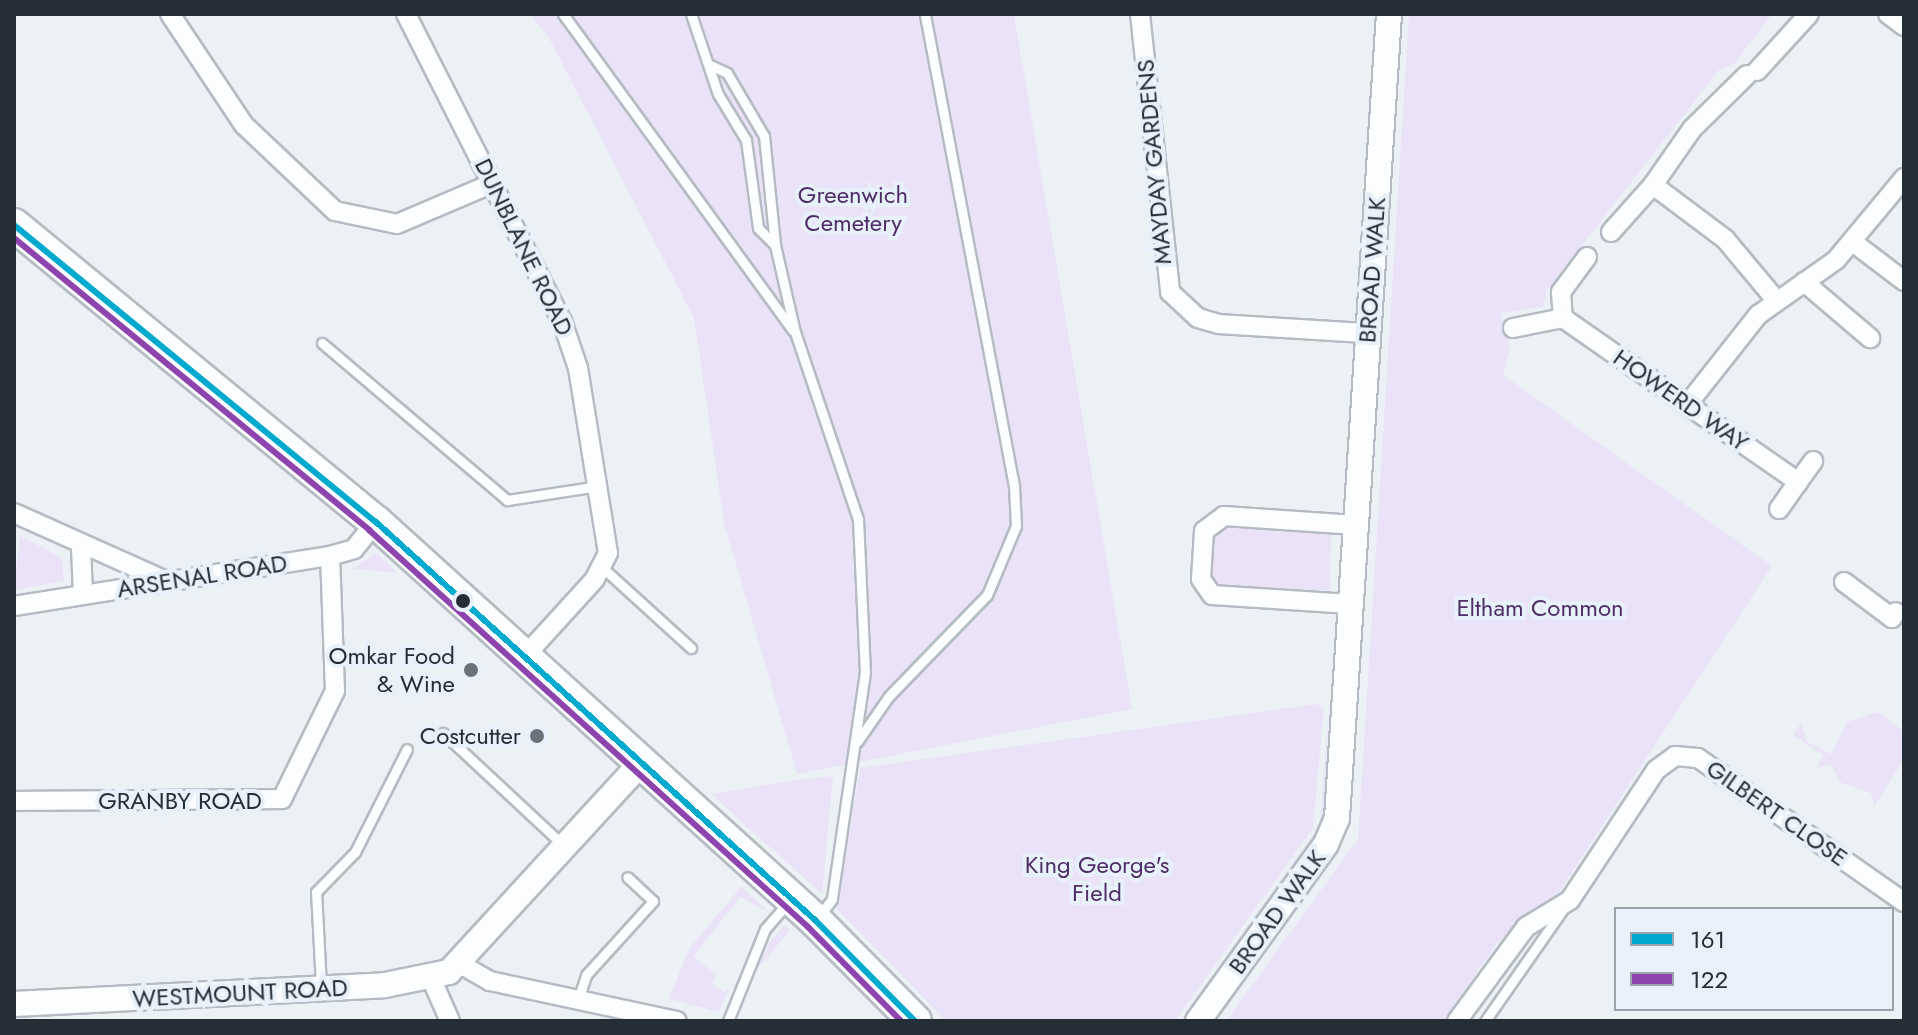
<!DOCTYPE html>
<style>
body{margin:0}
#map{position:relative;width:1918px;height:1035px;overflow:hidden;background:#ecf1f6;font-family:Jost,sans-serif}
div>[style]{position:absolute}
.green>*{inset:0;background:#eae3f8;transform-origin:0 0}
.roads{filter:drop-shadow(2px 0 #b5bbc2) drop-shadow(-2px 0 #b5bbc2) drop-shadow(0 2px #b5bbc2) drop-shadow(0 -2px #b5bbc2)}
.lane>*{height:9px;margin:-4.5px;padding:0 4.5px;transform-origin:4.5px;border-radius:4.5px;background:#fcfdfe}
.street>*{height:18px;margin:-9px;padding:0 9px;transform-origin:9px;border-radius:9px;background:#fcfdfe}
.secondary>*{height:24px;margin:-12px;padding:0 12px;transform-origin:12px;border-radius:12px;background:#fcfdfe}
.highway>*{height:32px;margin:-16px;padding:0 16px;transform-origin:16px;border-radius:16px;background:#fcfdfe}
.bus-1>*{height:6px;margin:-3px;padding:0 3px;transform-origin:3px;border-radius:3px;background:#00a9ce}
.bus-2>*{height:6px;margin:-3px;padding:0 3px;transform-origin:3px;border-radius:3px;background:#8e44ad}
.dots>*{width:22px;height:22px;translate:-50% -50%;box-sizing:border-box;border:4px solid #e8f0fa;border-radius:50%}
span{translate:-50% -50%;white-space:nowrap;text-align:center;line-height:1.15;-webkit-text-stroke:8px #e8f0fa;paint-order:stroke}
.street-label{font-size:24px;color:#252d36}
.park-label{font-size:24px;color:#4e2e67}
.poi-label{font-size:24px;color:#252d36}
.right{translate:-100% -50%;text-align:right}
.frame{position:absolute;inset:0;border:16px solid #252d36;pointer-events:none}
.legend{position:absolute;left:1614px;top:907px;width:280px;height:104px;box-sizing:border-box;background:#e8f0fa;border:2px solid #9aa2ac;margin:0;padding:10px 14px;list-style:none;font-size:24px;color:#252d36}
.legend li{display:flex;align-items:center;gap:16px;height:40px}
.legend b{width:40px;border:2px solid #9aa2ac}
</style>
<div id="map">
<div class="green">
<i style="clip-path:polygon(530px 14px,1014px 14px,1132px 709px,797px 774px,724px 523px,694px 318px,549px 38px)"></i>
<i style="clip-path:polygon(1409px 14px,1772px 14px,1734px 64px,1719px 70px,1547px 290px,1543px 307px,1501px 313px,1510px 349px,1503px 375px,1772px 566px,1559px 892px,1498px 942px,1443px 1021px,1226px 1021px,1358px 839px)"></i>
<i style="clip-path:polygon(1224px 525px,1331px 532px,1330px 591px,1218px 585px,1208px 573px,1212px 534px)"></i>
<i style="clip-path:polygon(20px 536px,62px 558px,64px 581px,14px 590px)"></i>
<i style="clip-path:polygon(375px 553px,376px 553px,398px 573px,353px 569px)"></i>
<i style="clip-path:polygon(1329px 703px,1323px 833px,1187px 1021px,1180px 1021px,1320px 825px)"></i>
<i style="clip-path:polygon(1317px 704px,1324px 708px,1313px 828px,1175px 1021px,946px 1021px,836px 908px,860px 768px)"></i>
<i style="clip-path:polygon(1878px 712px,1903px 731px,1904px 759px,1874px 807px,1871px 793px,1841px 783px,1831px 765px,1816px 768px,1823px 755px,1793px 735px,1801px 723px,1807px 742px,1831px 754px,1847px 722px)"></i>
<i style="clip-path:polygon(833px 776px,822px 894px,711px 794px,789px 781px)"></i>
<i style="clip-path:polygon(741px 887px,770px 913px,740px 897px,694px 956px,716px 976px,712px 984px,724px 992px,730px 987px,719px 1012px,669px 999px,689px 949px)"></i>
<i style="left:784px;top:925px;width:8px;height:81px;rotate:40deg"></i>
</div>
<div class="roads">
<div class="lane">
<i style="left:563px;top:14px;width:391px;rotate:54deg"></i>
<i style="left:691px;top:14px;width:84px;rotate:71.4deg"></i>
<i style="left:718px;top:94px;width:54px;rotate:58.7deg"></i>
<i style="left:746px;top:140px;width:89px;rotate:82.2deg"></i>
<i style="left:758px;top:228px;width:24px;rotate:45deg"></i>
<i style="left:775px;top:245px;width:89px;rotate:77.1deg"></i>
<i style="left:795px;top:332px;width:197px;rotate:71.4deg"></i>
<i style="left:858px;top:519px;width:153px;rotate:87.4deg"></i>
<i style="left:865px;top:672px;width:229px;rotate:98.3deg"></i>
<i style="left:832px;top:899px;width:20px;rotate:127deg"></i>
<i style="left:708px;top:64px;width:21px;rotate:25deg"></i>
<i style="left:727px;top:73px;width:73px;rotate:59.6deg"></i>
<i style="left:764px;top:136px;width:110px;rotate:84.2deg"></i>
<i style="left:322px;top:343px;width:243px;rotate:40.3deg"></i>
<i style="left:507px;top:500px;width:92px;rotate:-8.7deg"></i>
<i style="left:603px;top:568px;width:119px;rotate:42.3deg"></i>
<i style="left:443px;top:733px;width:164px;rotate:43deg"></i>
<i style="left:857px;top:742px;width:56px;rotate:-55.2deg"></i>
<i style="left:889px;top:696px;width:141px;rotate:-45.9deg"></i>
<i style="left:987px;top:595px;width:75px;rotate:-67.2deg"></i>
<i style="left:1016px;top:526px;width:40px;rotate:-92.9deg"></i>
<i style="left:1014px;top:486px;width:480px;rotate:-100.7deg"></i>
<i style="left:321px;top:986px;width:94px;rotate:-93deg"></i>
<i style="left:316px;top:892px;width:56px;rotate:-45.7deg"></i>
<i style="left:355px;top:852px;width:115px;rotate:-63.2deg"></i>
<i style="left:579px;top:997px;width:23px;rotate:-72deg"></i>
<i style="left:586px;top:975px;width:100px;rotate:-47.8deg"></i>
<i style="left:653px;top:901px;width:35px;rotate:-137deg"></i>
<i style="left:728px;top:1021px;width:99px;rotate:-68.1deg"></i>
<i style="left:765px;top:929px;width:33px;rotate:-49deg"></i>
<i style="left:1485px;top:1021px;width:136px;rotate:-55.1deg"></i>
</div>
<div class="street">
<i style="left:170px;top:14px;width:133px;rotate:56.3deg"></i>
<i style="left:244px;top:125px;width:125px;rotate:43.4deg"></i>
<i style="left:335px;top:211px;width:63px;rotate:11.8deg"></i>
<i style="left:397px;top:224px;width:104px;rotate:-23.1deg"></i>
<i style="left:406px;top:14px;width:344px;rotate:63.1deg"></i>
<i style="left:562px;top:321px;width:50px;rotate:71.2deg"></i>
<i style="left:578px;top:368px;width:187px;rotate:80.8deg"></i>
<i style="left:608px;top:553px;width:29px;rotate:117deg"></i>
<i style="left:595px;top:579px;width:104px;rotate:132.3deg"></i>
<i style="left:1140px;top:14px;width:280px;rotate:83.8deg"></i>
<i style="left:1170px;top:292px;width:38px;rotate:43deg"></i>
<i style="left:1198px;top:318px;width:22px;rotate:16deg"></i>
<i style="left:1219px;top:324px;width:149px;rotate:3.5deg"></i>
<i style="left:1888px;top:14px;width:20px;rotate:37deg"></i>
<i style="left:1757px;top:71px;width:77px;rotate:-47.6deg"></i>
<i style="left:1653px;top:185px;width:68px;rotate:-55.1deg"></i>
<i style="left:1692px;top:129px;width:77px;rotate:-44.5deg"></i>
<i style="left:1611px;top:232px;width:63px;rotate:-48.2deg"></i>
<i style="left:1653px;top:185px;width:90px;rotate:36.9deg"></i>
<i style="left:1725px;top:239px;width:80px;rotate:50.1deg"></i>
<i style="left:1854px;top:243px;width:63px;rotate:37.2deg"></i>
<i style="left:1587px;top:257px;width:44px;rotate:126.6deg"></i>
<i style="left:1561px;top:292px;width:26px;rotate:86deg"></i>
<i style="left:1563px;top:318px;width:287px;rotate:34.9deg"></i>
<i style="left:1798px;top:482px;width:33px;rotate:125deg"></i>
<i style="left:1804px;top:282px;width:87px;rotate:40.3deg"></i>
<i style="left:1513px;top:328px;width:51px;rotate:-11.3deg"></i>
<i style="left:1687px;top:405px;width:115px;rotate:-51.7deg"></i>
<i style="left:1758px;top:315px;width:95px;rotate:-35.2deg"></i>
<i style="left:1836px;top:260px;width:107px;rotate:-50.3deg"></i>
<i style="left:1798px;top:482px;width:26px;rotate:-54deg"></i>
<i style="left:14px;top:513px;width:164px;rotate:24.1deg"></i>
<i style="left:81px;top:547px;width:47px;rotate:87.6deg"></i>
<i style="left:1844px;top:582px;width:60px;rotate:36.9deg"></i>
<i style="left:1892px;top:618px;width:7px;rotate:-56deg"></i>
<i style="left:1350px;top:604px;width:138px;rotate:-176.3deg"></i>
<i style="left:1212px;top:595px;width:19px;rotate:-125deg"></i>
<i style="left:1201px;top:579px;width:48px;rotate:-86.4deg"></i>
<i style="left:1204px;top:531px;width:25px;rotate:-37deg"></i>
<i style="left:1224px;top:516px;width:132px;rotate:3.9deg"></i>
<i style="left:14px;top:606px;width:320px;rotate:-9deg"></i>
<i style="left:330px;top:556px;width:25px;rotate:-16deg"></i>
<i style="left:354px;top:549px;width:35px;rotate:-51deg"></i>
<i style="left:14px;top:801px;width:268px;rotate:-0.4deg"></i>
<i style="left:282px;top:799px;width:120px;rotate:-63.9deg"></i>
<i style="left:335px;top:691px;width:135px;rotate:-92.1deg"></i>
<i style="left:462px;top:965px;width:32px;rotate:30deg"></i>
<i style="left:490px;top:981px;width:191px;rotate:12.1deg"></i>
<i style="left:431px;top:978px;width:47px;rotate:66.2deg"></i>
<i style="left:1457px;top:1021px;width:117px;rotate:-53.7deg"></i>
<i style="left:1526px;top:927px;width:52px;rotate:-31.5deg"></i>
<i style="left:1570px;top:900px;width:156px;rotate:-56.5deg"></i>
<i style="left:1656px;top:770px;width:24px;rotate:-36deg"></i>
<i style="left:1675px;top:756px;width:23px;rotate:5deg"></i>
<i style="left:1698px;top:758px;width:251px;rotate:35deg"></i>
</div>
<div class="secondary">
<i style="left:14px;top:1004px;width:371px;rotate:-2.9deg"></i>
<i style="left:385px;top:985px;width:65px;rotate:-11.5deg"></i>
<i style="left:449px;top:972px;width:282px;rotate:-47.4deg"></i>
<i style="left:1198px;top:1021px;width:218px;rotate:-54.1deg"></i>
<i style="left:1326px;top:844px;width:28px;rotate:-67deg"></i>
<i style="left:1337px;top:818px;width:806px;rotate:-86.3deg"></i>
</div>
<div class="highway">
<i style="left:14px;top:225px;width:468px;rotate:39.4deg"></i>
<i style="left:376px;top:522px;width:593px;rotate:42.2deg"></i>
<i style="left:815px;top:920px;width:142px;rotate:45.3deg"></i>
</div>
</div>
<div class="bus-1">
<i style="left:14px;top:225px;width:468px;rotate:39.4deg"></i>
<i style="left:376px;top:522px;width:593px;rotate:42.2deg"></i>
<i style="left:815px;top:920px;width:142px;rotate:45.3deg"></i>
</div>
<div class="bus-2">
<i style="left:14px;top:238px;width:460px;rotate:39.4deg"></i>
<i style="left:369px;top:530px;width:592px;rotate:42.12deg"></i>
<i style="left:808px;top:927px;width:132px;rotate:45.3deg"></i>
</div>
<div class="dots">
<i style="left:463px;top:601px;background:#252d36"></i>
<i style="left:471px;top:670px;background:#6b7279"></i>
<i style="left:537px;top:736px;background:#6b7279"></i>
</div>
<div class="street-label">
<span style="left:1154px;top:162px;rotate:-95deg">MAYDAY GARDENS</span>
<span style="left:524px;top:247px;rotate:64deg">DUNBLANE ROAD</span>
<span style="left:1372px;top:270px;rotate:-86deg">BROAD WALK</span>
<span style="left:1681px;top:400px;rotate:35deg">HOWERD WAY</span>
<span style="left:202px;top:576px;rotate:-9deg">ARSENAL ROAD</span>
<span style="left:180px;top:801px">GRANBY ROAD</span>
<span style="left:1777px;top:813px;rotate:35deg">GILBERT CLOSE</span>
<span style="left:1277px;top:912px;rotate:-54deg">BROAD WALK</span>
<span style="left:240px;top:993px;rotate:-3deg">WESTMOUNT ROAD</span>
</div>
<div class="park-label">
<span style="left:853px;top:209px">Greenwich<br>Cemetery</span>
<span style="left:1540px;top:608px">Eltham Common</span>
<span style="left:1097px;top:879px">King George's<br>Field</span>
</div>
<div class="poi-label">
<span class="right" style="left:455px;top:670px">Omkar Food<br>&amp; Wine</span>
<span class="right" style="left:521px;top:736px">Costcutter</span>
</div>
<div class="frame"></div>
<ul class="legend">
<li><b style="height:10px;background:#00a9ce"></b>161</li>
<li><b style="height:10px;background:#8e44ad"></b>122</li>
</ul>
</div>
